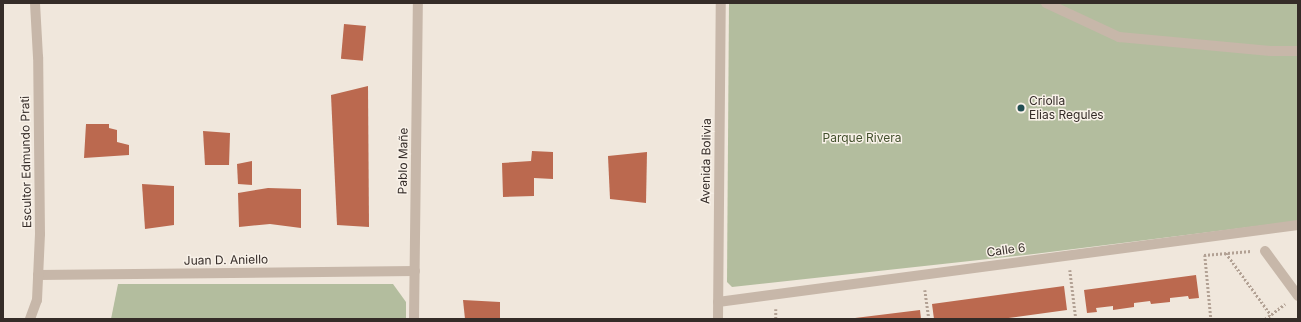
<!DOCTYPE html>
<meta charset="utf-8">
<style>
body{margin:0}
#map{position:relative;width:1301px;height:322px;overflow:hidden;background:#f0e7dc;font-family:Inter,sans-serif}
div>[style]{position:absolute}
.green>*{inset:0;background:#b3bd9e}
.building>*{inset:0;background:#bb694f;transform-origin:0 0}
.path>*{height:2.5px;margin-top:-1.25px;transform-origin:0;background:repeating-linear-gradient(90deg,#b2a194 0 2px,transparent 0 4px)}
.service>*{height:10px;margin:-5px;padding:0 5px;transform-origin:5px;border-radius:5px;background:#c7b7a9}
.minor>*{height:10px;margin:-5px;padding:0 5px;transform-origin:5px;border-radius:5px;background:#c7b7a9}
.tertiary>*{height:10px;margin:-5px;padding:0 5px;transform-origin:5px;border-radius:5px;background:#c7b7a9}
.dots>*{width:11px;height:11px;translate:-50% -50%;box-sizing:border-box;border:2px solid #f8f1e8;border-radius:50%}
span{translate:-50% -50%;white-space:nowrap;text-align:center;line-height:1.15;-webkit-text-stroke:3px #f8f1e8;paint-order:stroke}
.poi-label{font-size:12px;color:#352c28}
.left{translate:0 -50%;text-align:left}
.park-label{font-size:12px;color:#44512e}
.street-label{font-size:12px;color:#352c28}
.frame{position:absolute;inset:0;border:4px solid #352c28;pointer-events:none}
</style>
<div id="map">
<div class="green">
<i style="clip-path:polygon(729px 3px,1298px 3px,1298px 221px,1034px 254px,732px 287px,727px 282px)"></i>
<i style="clip-path:polygon(118px 284px,393px 284px,406px 302px,406px 319px,111px 319px)"></i>
</div>
<div class="building">
<i style="left:344px;top:24px;width:22px;height:35px;rotate:5deg"></i>
<i style="clip-path:polygon(368px 86px,369px 227px,337px 225px,331px 95px)"></i>
<i style="clip-path:polygon(86px 124px,109px 124px,109px 128px,117px 130px,117px 142px,129px 145px,129px 155px,84px 158px)"></i>
<i style="clip-path:polygon(203px 131px,230px 133px,229px 165px,205px 165px)"></i>
<i style="clip-path:polygon(532px 151px,553px 152px,553px 179px,534px 178px,534px 196px,503px 197px,502px 163px,531px 161px)"></i>
<i style="clip-path:polygon(647px 152px,646px 203px,610px 199px,608px 156px)"></i>
<i style="clip-path:polygon(252px 161px,252px 185px,238px 184px,237px 164px)"></i>
<i style="clip-path:polygon(142px 184px,174px 186px,174px 225px,145px 229px)"></i>
<i style="clip-path:polygon(268px 188px,301px 189px,301px 228px,270px 224px,239px 227px,238px 193px)"></i>
<i style="clip-path:polygon(1196px 275px,1199px 298px,1189px 299px,1188px 296px,1170px 298px,1170px 302px,1151px 304px,1150px 301px,1134px 303px,1134px 307px,1113px 310px,1113px 306px,1096px 308px,1097px 312px,1087px 313px,1084px 290px)"></i>
<i style="clip-path:polygon(1064px 286px,1067px 310px,1001px 319px,934px 319px,932px 304px)"></i>
<i style="clip-path:polygon(463px 300px,500px 302px,500px 319px,465px 319px)"></i>
<i style="clip-path:polygon(920px 310px,921px 319px,855px 319px,855px 318px)"></i>
</div>
<div class="path">
<i style="left:1226px;top:253px;width:77px;rotate:54deg"></i>
<i style="left:1204px;top:255px;width:47px;rotate:-4.9deg"></i>
<i style="left:1205px;top:255px;width:64px;rotate:84.6deg"></i>
<i style="left:1070px;top:270px;width:49px;rotate:83deg"></i>
<i style="left:925px;top:290px;width:29px;rotate:82deg"></i>
<i style="left:776px;top:309px;width:10px;rotate:90deg"></i>
<i style="left:1265px;top:319px;width:25px;rotate:-37deg"></i>
</div>
<div class="service">
<i style="left:1046px;top:3px;width:81px;rotate:25deg"></i>
<i style="left:1119px;top:37px;width:152px;rotate:5.3deg"></i>
<i style="left:1270px;top:51px;width:28px"></i>
</div>
<div class="minor">
<i style="left:1265px;top:251px;width:56px;rotate:53.7deg"></i>
<i style="left:38px;top:275px;width:377px;rotate:-0.6deg"></i>
<i style="left:718px;top:302px;width:585px;rotate:-7.56deg"></i>
<i style="left:30px;top:319px;width:20px;rotate:-70deg"></i>
<i style="left:37px;top:300px;width:66px;rotate:-87.4deg"></i>
<i style="left:40px;top:234px;width:177px;rotate:-90.6deg"></i>
<i style="left:38px;top:57px;width:54px;rotate:-93.2deg"></i>
<i style="left:414px;top:319px;width:316px;rotate:-89.3deg"></i>
</div>
<div class="tertiary">
<i style="left:718px;top:319px;width:316px;rotate:-89.5deg"></i>
</div>
<div class="dots">
<i style="left:1021px;top:108px;background:#224f53"></i>
</div>
<div class="poi-label">
<span class="left" style="left:1029px;top:108px">Criolla<br>Elias Regules</span>
</div>
<div class="park-label">
<span style="left:862px;top:138px">Parque Rivera</span>
</div>
<div class="street-label">
<span style="left:403px;top:161px;rotate:-89deg">Pablo Mañe</span>
<span style="left:706px;top:161px;rotate:-89deg">Avenida Bolivia</span>
<span style="left:26px;top:162px;rotate:-91deg">Escultor Edmundo Prati</span>
<span style="left:1006px;top:250px;rotate:-8deg">Calle 6</span>
<span style="left:226px;top:260px;rotate:-1deg">Juan D. Aniello</span>
</div>
<div class="frame"></div>
</div>
